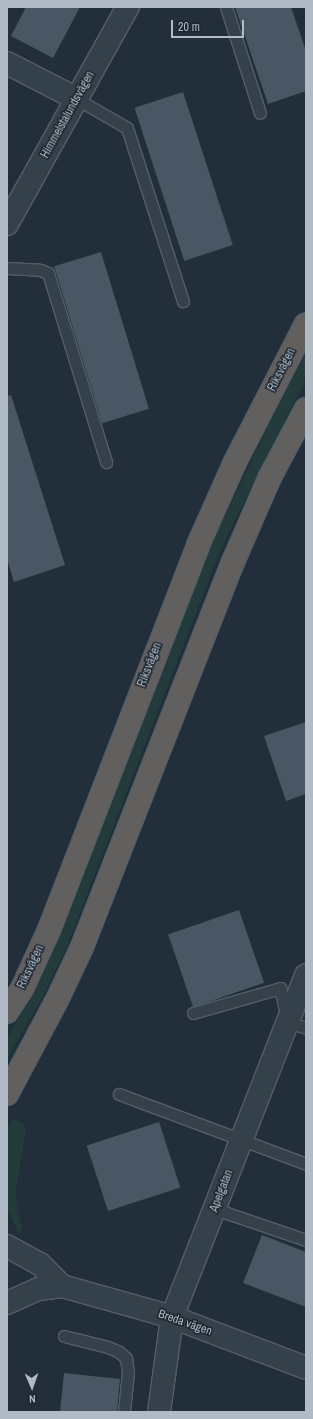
<!DOCTYPE html>
<meta charset="utf-8">
<style>
body{margin:0}
#map{position:relative;width:313px;height:1419px;overflow:hidden;background:#222f3a;font-family:"Archivo Narrow",sans-serif}
div>[style]{position:absolute}
.green>*{inset:0;background:#243b3b}
.building>*{inset:0;background:#485763;transform-origin:0 0}
.roads{filter:drop-shadow(1px 0 #535e68) drop-shadow(-1px 0 #535e68) drop-shadow(0 1px #535e68) drop-shadow(0 -1px #535e68)}
.service>*{height:11px;margin:-5.5px;padding:0 5.5px;transform-origin:5.5px;border-radius:5.5px;background:#35414a}
.minor>*{height:22px;margin:-11px;padding:0 11px;transform-origin:11px;border-radius:11px;background:#35414a}
.trunk>*{height:22px;margin:-11px;padding:0 11px;transform-origin:11px;border-radius:11px;background:#62605e}
span{translate:-50% -50%;white-space:nowrap;text-align:center;line-height:1.15;-webkit-text-stroke:3px #1b252f;paint-order:stroke}
.street-label{font-size:12px;color:#b0bbc6}
.frame{position:absolute;inset:0;border:8px solid #b0bbc6;pointer-events:none}
.north{position:absolute;left:12px;top:1367px;width:40px;height:40px;-webkit-text-stroke:3px #1b252f;paint-order:stroke;rotate:178deg;font-size:11px;font-weight:700;line-height:16px;text-align:center;color:#b0bbc6}
.north::after{content:'';display:block;margin:auto;width:14px;height:18px;background:#b0bbc6;clip-path:polygon(50% 0,100% 100%,50% 72%,0 100%)}
.scale{position:absolute;left:171px;top:20px;width:73px;height:18px;box-sizing:border-box;border:2px solid #b0bbc6;border-top:0;padding-left:5px;font-size:12px;line-height:14px;white-space:nowrap;color:#b0bbc6;-webkit-text-stroke:3px #1b252f;paint-order:stroke}
</style>
<div id="map">
<div class="green">
<i style="clip-path:polygon(306px 352px,306px 379px,220px 551px,66px 949px,43px 996px,7px 1059px,7px 1038px,34px 993px,56px 945px,210px 548px,264px 434px)"></i>
<i style="clip-path:polygon(14px 1119px,24px 1124px,26px 1130px,16px 1189px,17px 1208px,22px 1228px,19px 1235px,7px 1207px,7px 1129px)"></i>
</div>
<div class="building">
<i style="clip-path:polygon(26px 7px,80px 7px,53px 58px,11px 36px)"></i>
<i style="clip-path:polygon(235px 7px,291px 7px,306px 51px,306px 91px,268px 104px)"></i>
<i style="left:183px;top:92px;width:161px;height:51px;rotate:72deg"></i>
<i style="left:101px;top:252px;width:164px;height:49px;rotate:73deg"></i>
<i style="clip-path:polygon(11px 395px,65px 565px,14px 582px,7px 559px,7px 396px)"></i>
<i style="clip-path:polygon(306px 722px,306px 794px,286px 801px,264px 736px)"></i>
<i style="left:239px;top:910px;width:77px;height:75px;rotate:71deg"></i>
<i style="left:159px;top:1122px;width:69px;height:76px;rotate:72deg"></i>
<i style="clip-path:polygon(262px 1235px,306px 1252px,306px 1307px,243px 1283px)"></i>
<i style="clip-path:polygon(64px 1373px,120px 1379px,117px 1412px,60px 1412px)"></i>
</div>
<div class="roads">
<div class="service">
<i style="left:226px;top:7px;width:111px;rotate:72.2deg"></i>
<i style="left:77px;top:99px;width:58px;rotate:30.1deg"></i>
<i style="left:127px;top:128px;width:182px;rotate:72.1deg"></i>
<i style="left:7px;top:268px;width:33px;rotate:3deg"></i>
<i style="left:40px;top:270px;width:9px;rotate:21deg"></i>
<i style="left:48px;top:273px;width:198px;rotate:72.9deg"></i>
<i style="left:193px;top:1013px;width:91px;rotate:-16deg"></i>
<i style="left:280px;top:988px;width:35px;rotate:77deg"></i>
<i style="left:288px;top:1022px;width:19px;rotate:18deg"></i>
<i style="left:119px;top:1094px;width:200px;rotate:20.5deg"></i>
<i style="left:215px;top:1209px;width:96px;rotate:18.8deg"></i>
<i style="left:64px;top:1336px;width:45px;rotate:14deg"></i>
<i style="left:108px;top:1347px;width:12px;rotate:24deg"></i>
<i style="left:119px;top:1352px;width:9px;rotate:41deg"></i>
<i style="left:126px;top:1358px;width:14px;rotate:82deg"></i>
<i style="left:128px;top:1372px;width:40px;rotate:95.7deg"></i>
</div>
<div class="minor">
<i style="left:7px;top:63px;width:79px;rotate:27.2deg"></i>
<i style="left:7px;top:224px;width:248px;rotate:-60.9deg"></i>
<i style="left:7px;top:1246px;width:38px;rotate:29deg"></i>
<i style="left:40px;top:1264px;width:31px;rotate:45deg"></i>
<i style="left:7px;top:1303px;width:35px;rotate:-24deg"></i>
<i style="left:39px;top:1289px;width:23px;rotate:-7deg"></i>
<i style="left:62px;top:1286px;width:114px;rotate:15.7deg"></i>
<i style="left:172px;top:1317px;width:143px;rotate:20.8deg"></i>
<i style="left:159px;top:1412px;width:96px;rotate:-82.2deg"></i>
<i style="left:172px;top:1317px;width:367px;rotate:-68.6deg"></i>
</div>
<div class="trunk">
<i style="left:7px;top:1012px;width:27px;rotate:-57deg"></i>
<i style="left:22px;top:989px;width:65px;rotate:-65.4deg"></i>
<i style="left:49px;top:930px;width:413px;rotate:-68.8deg"></i>
<i style="left:198px;top:545px;width:89px;rotate:-66deg"></i>
<i style="left:234px;top:464px;width:157px;rotate:-62.8deg"></i>
<i style="left:7px;top:1094px;width:106px;rotate:-62deg"></i>
<i style="left:57px;top:1000px;width:59px;rotate:-64.7deg"></i>
<i style="left:82px;top:947px;width:414px;rotate:-68.6deg"></i>
<i style="left:233px;top:562px;width:93px;rotate:-66.5deg"></i>
<i style="left:270px;top:477px;width:77px;rotate:-62.1deg"></i>
</div>
</div>
<div class="street-label">
<span style="left:68px;top:115px;rotate:-61deg">Himmelstalundsvägen</span>
<span style="left:282px;top:370px;rotate:-63deg">Riksvägen</span>
<span style="left:150px;top:665px;rotate:-69deg">Riksvägen</span>
<span style="left:31px;top:967px;rotate:-65deg">Riksvägen</span>
<span style="left:222px;top:1191px;rotate:-69deg">Apelgatan</span>
<span style="left:185px;top:1323px;rotate:19deg">Breda vägen</span>
</div>
<div class="frame"></div>
<div class="north">N</div>
<div class="scale">20 m</div>
</div>
